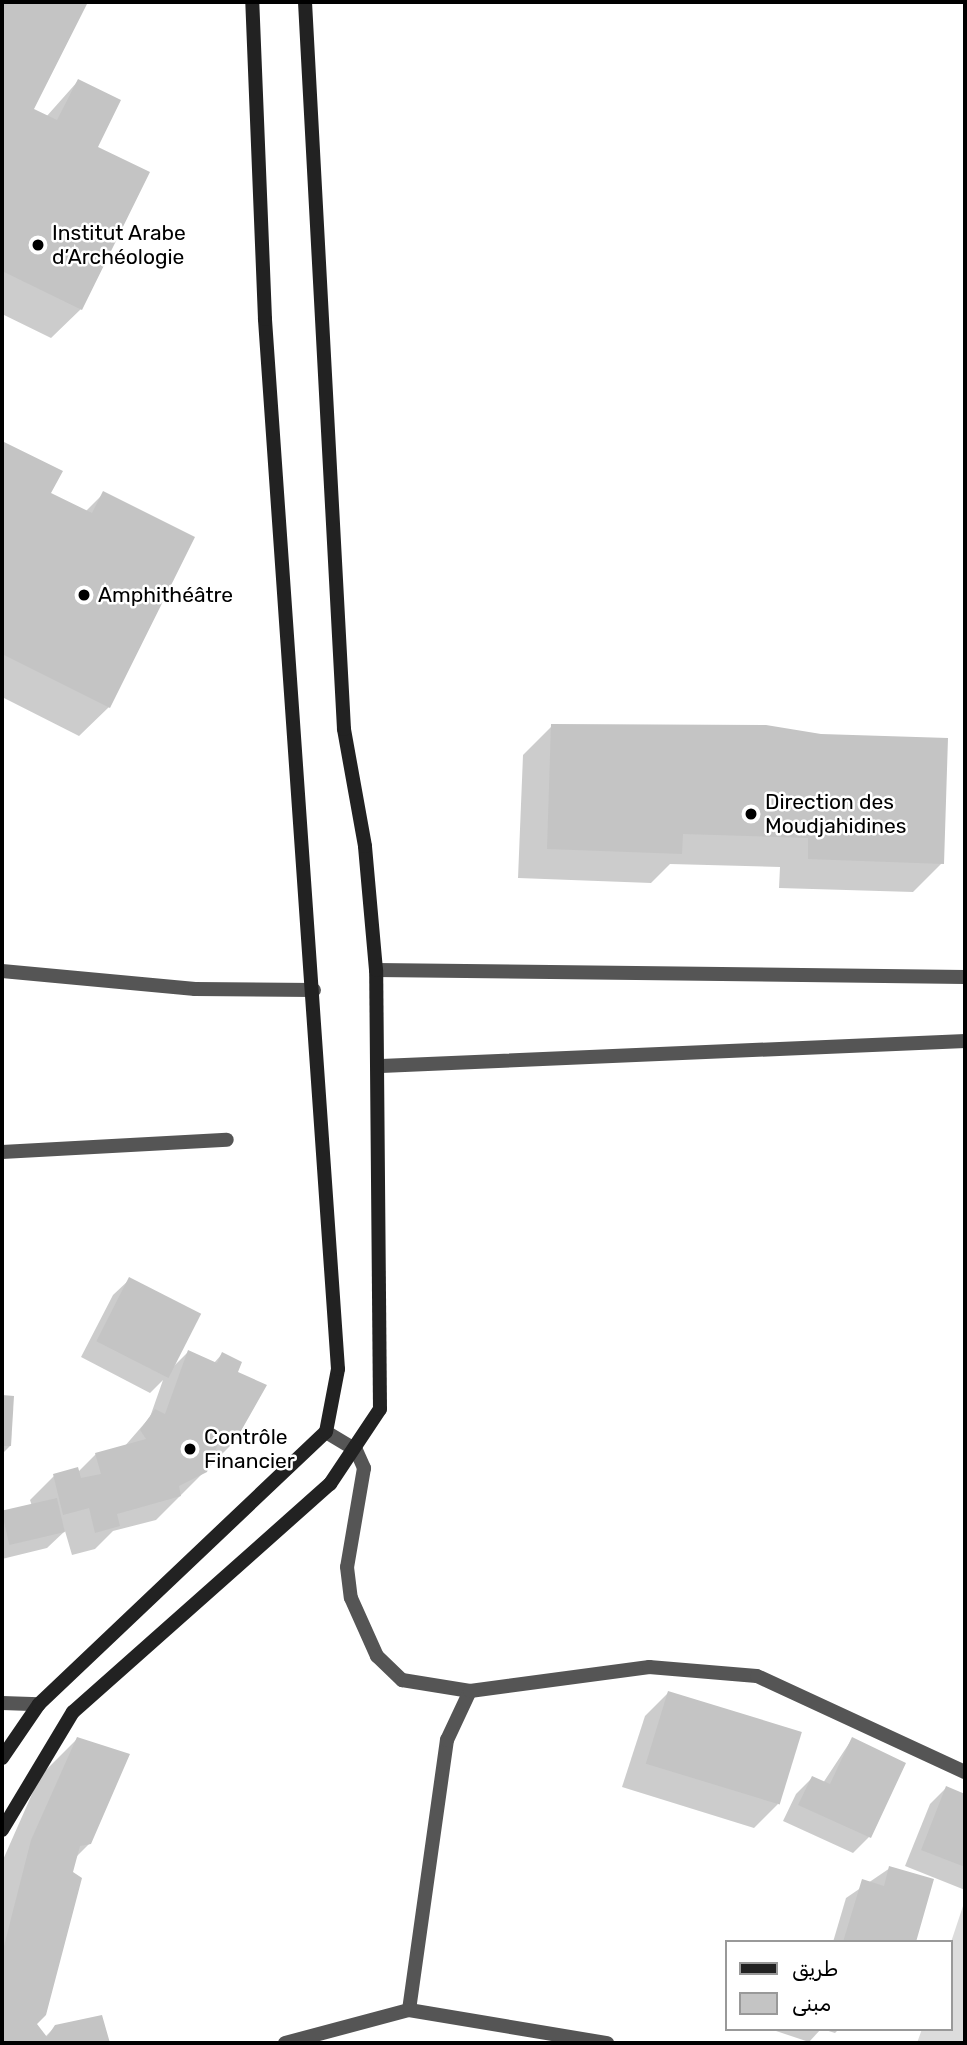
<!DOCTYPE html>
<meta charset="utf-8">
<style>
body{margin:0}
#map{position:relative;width:967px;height:2045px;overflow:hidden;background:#fff;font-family:Rubik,Vazirmatn,sans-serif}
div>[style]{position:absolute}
.green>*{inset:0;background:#dcdcdc}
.shadow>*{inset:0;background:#0003}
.building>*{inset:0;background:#c4c4c4;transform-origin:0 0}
.minor>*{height:14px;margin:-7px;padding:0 7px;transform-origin:7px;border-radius:7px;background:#555}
.secondary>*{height:14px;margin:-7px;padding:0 7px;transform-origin:7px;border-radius:7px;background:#222}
.dots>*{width:19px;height:19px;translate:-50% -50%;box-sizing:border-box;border:4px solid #fff;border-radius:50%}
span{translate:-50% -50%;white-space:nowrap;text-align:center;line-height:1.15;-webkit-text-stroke:5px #fff;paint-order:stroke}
.poi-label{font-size:21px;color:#000}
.left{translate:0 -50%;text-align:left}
.frame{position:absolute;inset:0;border:4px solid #000;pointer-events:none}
.legend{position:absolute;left:725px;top:1940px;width:228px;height:91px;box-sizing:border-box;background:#fff;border:2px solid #999;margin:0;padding:9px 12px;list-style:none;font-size:21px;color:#000}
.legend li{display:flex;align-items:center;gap:14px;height:35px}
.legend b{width:35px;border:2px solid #999}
</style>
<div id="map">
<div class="green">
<i style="clip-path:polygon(963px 1906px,965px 2043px,917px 2043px,922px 2029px,951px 2029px,951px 1942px)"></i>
</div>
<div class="shadow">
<i style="clip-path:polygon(2px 2px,86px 2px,31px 110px,46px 117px,78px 81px,95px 147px,81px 309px,51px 338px,2px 314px)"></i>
<i style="clip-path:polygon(2px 443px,60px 472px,49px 494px,85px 512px,104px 493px,109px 707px,79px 736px,2px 697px)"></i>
<i style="clip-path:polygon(552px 726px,942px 863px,913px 892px,779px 888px,780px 867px,670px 864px,651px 883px,518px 878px,523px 755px)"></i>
<i style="clip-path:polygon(130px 1279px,172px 1368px,188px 1352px,214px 1363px,222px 1354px,236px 1373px,232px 1444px,156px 1520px,113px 1531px,95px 1549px,72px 1555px,65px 1531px,47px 1548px,2px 1559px,2px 1514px,32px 1506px,30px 1500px,54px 1476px,78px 1472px,96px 1454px,124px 1447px,150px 1417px,163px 1380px,150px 1393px,81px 1357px,113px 1295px)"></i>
<i style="clip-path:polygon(2px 1397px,12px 1397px,10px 1446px,2px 1454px)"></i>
<i style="clip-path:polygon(668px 1693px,778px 1804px,754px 1828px,622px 1787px,645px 1716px)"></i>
<i style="clip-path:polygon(77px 1739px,90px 1843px,76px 1857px,35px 2024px,45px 2037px,56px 2026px,101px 2017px,108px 2043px,2px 2043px,2px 1862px,40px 1776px)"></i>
<i style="clip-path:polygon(852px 1739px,869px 1837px,853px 1853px,783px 1821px,796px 1794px,812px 1778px,823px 1783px)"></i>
<i style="clip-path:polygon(946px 1788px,965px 1795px,965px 1890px,905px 1866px,930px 1804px)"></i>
<i style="clip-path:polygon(890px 1868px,914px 1942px,833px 1942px,846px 1898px)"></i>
<i style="clip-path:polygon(770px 2029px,821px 2029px,809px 2042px)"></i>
<i style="clip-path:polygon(822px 2029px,839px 2029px,835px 2033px)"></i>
</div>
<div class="building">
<i style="clip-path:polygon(2px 2px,88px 2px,34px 109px,57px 120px,78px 79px,121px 100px,98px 147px,150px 172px,82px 310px,2px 271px)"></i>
<i style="clip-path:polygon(2px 441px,63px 471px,51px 493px,92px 513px,103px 491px,195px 537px,110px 708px,2px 654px)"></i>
<i style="clip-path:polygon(551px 724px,766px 725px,821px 734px,948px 738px,944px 864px,808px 859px,808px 838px,683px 834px,682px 854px,547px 849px)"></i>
<i style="left:129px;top:1277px;width:81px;height:72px;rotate:27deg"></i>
<i style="clip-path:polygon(188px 1350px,217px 1363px,222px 1352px,242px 1362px,238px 1372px,267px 1385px,233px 1445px,220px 1439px,207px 1472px,179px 1486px,181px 1496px,117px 1514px,120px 1526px,95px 1533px,89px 1508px,63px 1515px,53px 1474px,78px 1467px,81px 1478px,101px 1474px,95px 1453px,146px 1439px,140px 1430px,155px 1409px,165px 1414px)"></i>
<i style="clip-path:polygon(2px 1395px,14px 1396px,11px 1446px,2px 1446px)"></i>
<i style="left:57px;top:1498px;width:35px;height:57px;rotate:77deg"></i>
<i style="left:668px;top:1691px;width:140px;height:76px;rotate:17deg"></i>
<i style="clip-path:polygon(77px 1737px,130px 1754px,91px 1844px,80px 1846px,73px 1872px,82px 1878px,46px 2015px,37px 2024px,47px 2037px,55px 2025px,102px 2015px,110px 2043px,2px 2043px,2px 1954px,31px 1840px)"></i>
<i style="clip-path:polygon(852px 1737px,906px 1763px,871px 1838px,798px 1805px,812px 1776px,830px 1784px)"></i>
<i style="clip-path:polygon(946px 1786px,965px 1794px,965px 1867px,921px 1850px)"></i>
<i style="clip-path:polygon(889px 1866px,934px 1879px,916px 1942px,843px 1942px,862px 1879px,884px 1886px)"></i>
</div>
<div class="minor">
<i style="left:376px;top:970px;width:589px;rotate:0.68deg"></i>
<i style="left:2px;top:971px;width:194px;rotate:5.3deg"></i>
<i style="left:195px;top:989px;width:119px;rotate:0.5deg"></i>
<i style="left:381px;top:1066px;width:585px;rotate:-2.45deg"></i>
<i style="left:2px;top:1152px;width:225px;rotate:-3.1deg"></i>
<i style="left:326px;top:1432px;width:35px;rotate:31deg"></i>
<i style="left:356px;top:1450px;width:20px;rotate:66deg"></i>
<i style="left:364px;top:1468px;width:100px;rotate:99.7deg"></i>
<i style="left:347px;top:1567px;width:31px;rotate:83deg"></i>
<i style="left:351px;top:1598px;width:64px;rotate:65.9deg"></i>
<i style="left:377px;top:1656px;width:35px;rotate:44deg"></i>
<i style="left:402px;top:1680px;width:69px;rotate:9.2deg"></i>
<i style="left:2px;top:1703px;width:37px;rotate:2deg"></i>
<i style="left:409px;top:2010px;width:273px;rotate:-82deg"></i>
<i style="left:447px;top:1740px;width:54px;rotate:-64.9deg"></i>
<i style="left:470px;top:1691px;width:181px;rotate:-7.6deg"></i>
<i style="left:649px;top:1667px;width:108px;rotate:4.8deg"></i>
<i style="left:757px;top:1676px;width:229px;rotate:24.8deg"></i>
<i style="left:285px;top:2043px;width:128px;rotate:-14.9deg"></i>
<i style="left:409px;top:2010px;width:201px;rotate:9.5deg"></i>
</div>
<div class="secondary">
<i style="left:2px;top:1758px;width:65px;rotate:-55.6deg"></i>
<i style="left:39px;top:1704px;width:395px;rotate:-43.5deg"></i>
<i style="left:326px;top:1432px;width:64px;rotate:-79.2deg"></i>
<i style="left:338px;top:1369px;width:1053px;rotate:-93.98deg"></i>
<i style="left:265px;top:319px;width:317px;rotate:-92.3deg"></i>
<i style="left:2px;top:1830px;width:138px;rotate:-59deg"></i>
<i style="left:73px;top:1712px;width:344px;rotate:-41.6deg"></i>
<i style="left:330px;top:1484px;width:90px;rotate:-56.3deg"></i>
<i style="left:380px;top:1409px;width:439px;rotate:-90.5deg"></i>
<i style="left:376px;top:970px;width:124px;rotate:-95.1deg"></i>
<i style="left:365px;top:846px;width:119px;rotate:-100.2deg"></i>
<i style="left:344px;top:729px;width:728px;rotate:-93.07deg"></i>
</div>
<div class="dots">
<i style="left:38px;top:245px;background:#000"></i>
<i style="left:84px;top:595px;background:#000"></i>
<i style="left:751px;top:814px;background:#000"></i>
<i style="left:190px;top:1449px;background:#000"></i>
</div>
<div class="poi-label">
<span class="left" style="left:52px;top:245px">Institut Arabe<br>d’Archéologie</span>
<span class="left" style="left:98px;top:595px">Amphithéâtre</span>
<span class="left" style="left:765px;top:814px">Direction des<br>Moudjahidines</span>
<span class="left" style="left:204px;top:1449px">Contrôle<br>Financier</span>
</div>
<div class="frame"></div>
<ul class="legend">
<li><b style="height:9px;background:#222"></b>طريق</li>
<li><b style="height:19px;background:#c4c4c4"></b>مبنى</li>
</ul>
</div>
